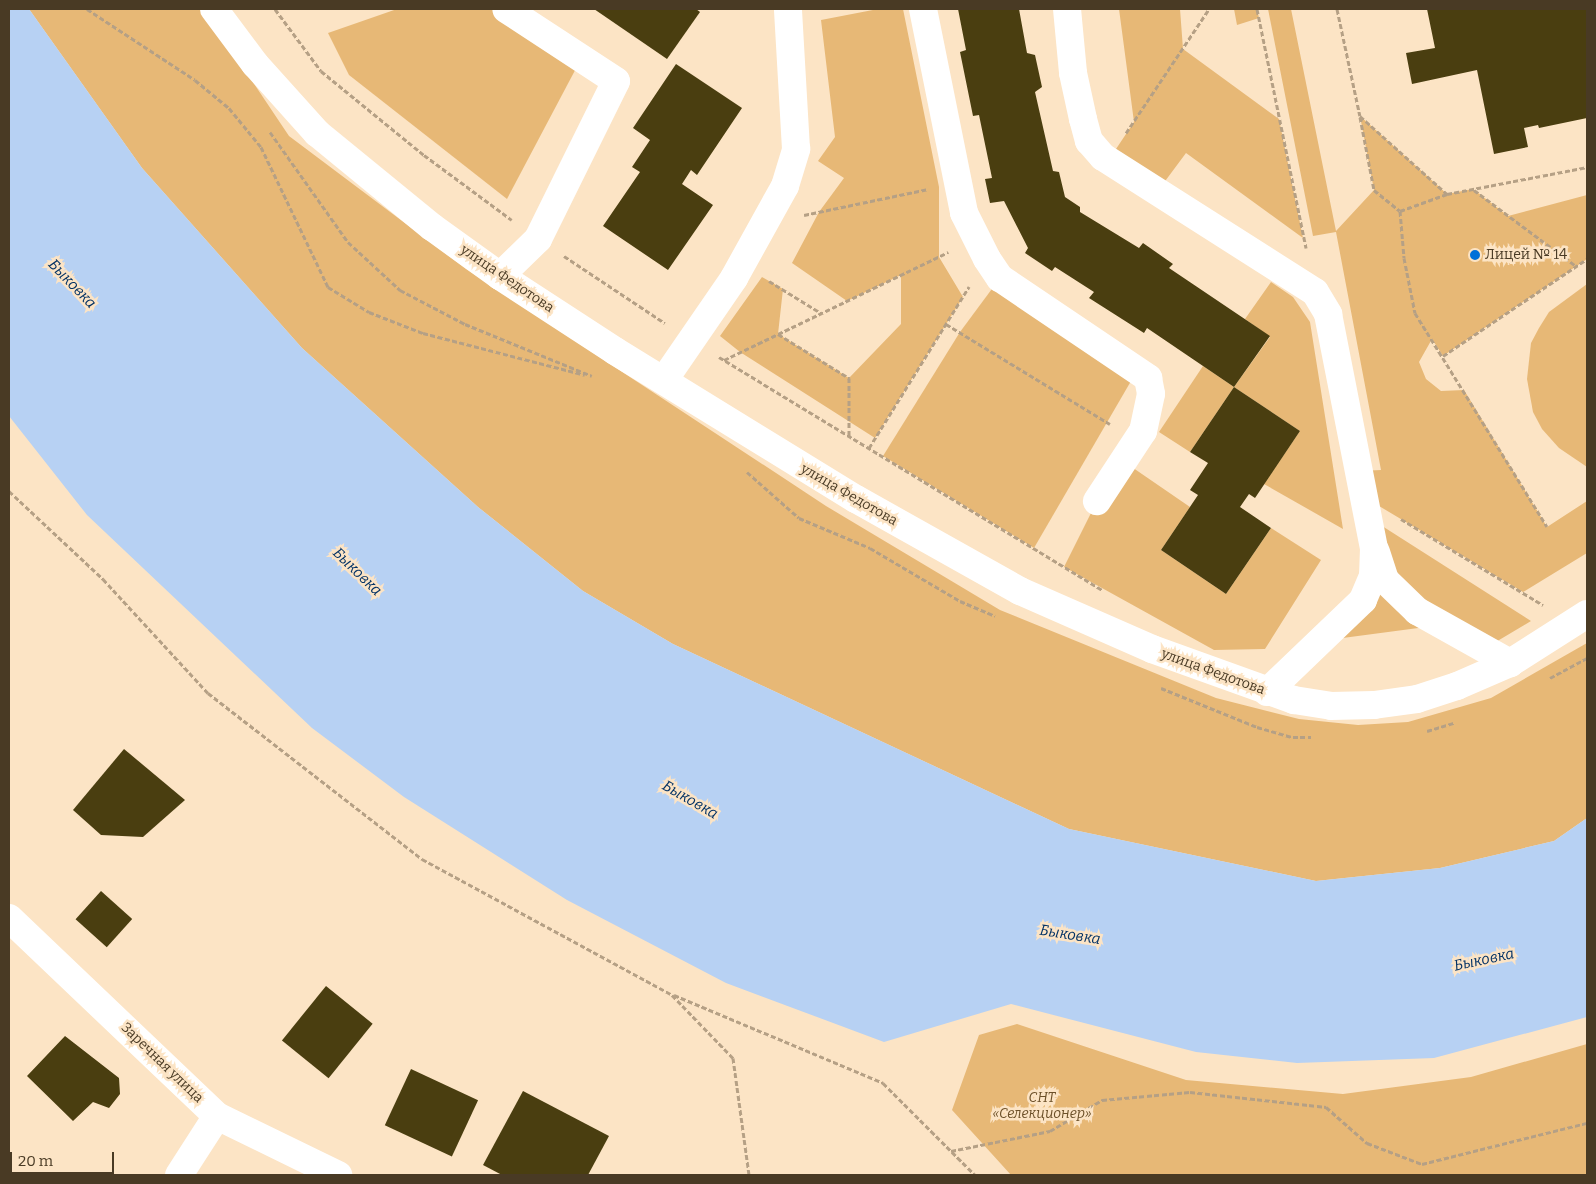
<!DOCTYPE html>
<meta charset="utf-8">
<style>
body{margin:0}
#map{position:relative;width:1596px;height:1184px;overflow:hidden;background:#fce4c5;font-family:Bitter,serif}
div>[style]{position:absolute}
.green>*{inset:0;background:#e7b876}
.water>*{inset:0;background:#b7d1f3}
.building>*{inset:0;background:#4a3e10;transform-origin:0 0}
.path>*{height:3px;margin-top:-1.5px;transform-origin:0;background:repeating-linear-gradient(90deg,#b5a085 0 5px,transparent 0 7.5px)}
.minor>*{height:28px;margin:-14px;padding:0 14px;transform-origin:14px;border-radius:14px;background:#fff}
.dots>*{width:14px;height:14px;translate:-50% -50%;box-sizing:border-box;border:2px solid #fce4c5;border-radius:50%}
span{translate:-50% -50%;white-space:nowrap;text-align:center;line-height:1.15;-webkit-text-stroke:5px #fce4c5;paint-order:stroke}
.poi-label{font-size:14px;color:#493a24}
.left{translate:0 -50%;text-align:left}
.street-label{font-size:14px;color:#493a24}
.park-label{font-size:14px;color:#6c5029;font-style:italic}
.water-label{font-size:15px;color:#033265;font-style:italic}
.frame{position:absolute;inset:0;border:10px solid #493a24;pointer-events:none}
.scale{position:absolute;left:10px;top:1152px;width:104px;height:22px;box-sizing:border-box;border:2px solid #493a24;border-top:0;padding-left:6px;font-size:15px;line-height:18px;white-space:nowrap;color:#493a24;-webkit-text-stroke:4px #fce4c5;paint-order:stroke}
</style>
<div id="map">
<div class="green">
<i style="clip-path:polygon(29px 9px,204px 9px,289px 136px,466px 269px,826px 506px,1000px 610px,1216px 698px,1299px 719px,1358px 725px,1408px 722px,1491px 698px,1587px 643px,1587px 818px,1554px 841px,1440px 868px,1316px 881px,1069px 829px,673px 644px,583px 591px,478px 507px,302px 348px,142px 168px)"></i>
<i style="clip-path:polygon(397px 9px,506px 9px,581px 59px,507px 199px,349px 75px,328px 33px)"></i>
<i style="clip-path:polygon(878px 9px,903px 9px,939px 187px,939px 257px,963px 297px,875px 438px,740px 352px,720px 336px,762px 277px,783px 289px,778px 334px,849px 378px,901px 324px,901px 275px,847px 301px,792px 263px,819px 212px,844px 178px,818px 161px,835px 137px,821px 20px)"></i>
<i style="clip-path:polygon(1119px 9px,1180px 9px,1183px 49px,1279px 119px,1303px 238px,1186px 153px,1157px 192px,1108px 161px,1134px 122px)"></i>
<i style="clip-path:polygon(1234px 9px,1257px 9px,1259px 18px,1237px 25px)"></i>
<i style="clip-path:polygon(1268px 9px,1291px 9px,1336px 231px,1374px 190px,1360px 116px,1447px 194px,1473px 189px,1508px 216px,1587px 195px,1587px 259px,1443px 356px,1432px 339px,1419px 362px,1426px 379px,1441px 391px,1464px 390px,1547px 527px,1587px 501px,1587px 553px,1523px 592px,1364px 497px,1359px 471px,1381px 470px,1336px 232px,1313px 236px)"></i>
<i style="clip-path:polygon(1000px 278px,1138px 369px,1034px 548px,883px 456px,960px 332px)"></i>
<i style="clip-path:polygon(1271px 282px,1293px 297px,1310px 322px,1343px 529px,1264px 484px,1300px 431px,1234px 387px,1190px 452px,1159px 432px,1203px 366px,1234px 387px,1270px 337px,1245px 319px)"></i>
<i style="clip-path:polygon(1587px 284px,1587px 467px,1559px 448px,1542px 429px,1533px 412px,1527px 379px,1531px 343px,1539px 328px,1549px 312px)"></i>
<i style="clip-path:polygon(1123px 461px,1190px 507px,1161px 550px,1226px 594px,1271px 528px,1321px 560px,1265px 649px,1214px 650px,1064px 567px,1097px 501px)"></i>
<i style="clip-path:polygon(1368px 517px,1531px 621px,1484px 649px,1441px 625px,1320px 641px,1363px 600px)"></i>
<i style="clip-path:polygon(1017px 1024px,1186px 1080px,1343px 1094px,1471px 1077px,1587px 1044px,1587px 1175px,1011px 1175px,952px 1110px,979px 1035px)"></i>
</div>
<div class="water">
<i style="clip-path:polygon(9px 9px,29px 9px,142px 168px,302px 348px,478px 507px,583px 591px,673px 644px,1069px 829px,1316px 881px,1440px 868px,1554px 841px,1587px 818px,1587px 1017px,1434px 1058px,1297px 1063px,1196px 1052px,1011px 1004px,884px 1042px,726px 983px,567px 900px,404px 797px,312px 728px,87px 515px,9px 416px)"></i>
</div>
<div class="building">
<i style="clip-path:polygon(594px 9px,696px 9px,700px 12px,667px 59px)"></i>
<i style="clip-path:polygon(958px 9px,1019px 9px,1027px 53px,1035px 55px,1042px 87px,1035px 92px,1053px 171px,1059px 172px,1065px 197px,1080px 207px,1080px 212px,1139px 248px,1143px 243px,1173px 264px,1169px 268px,1270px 336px,1234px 387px,1147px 328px,1144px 333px,1089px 298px,1094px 292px,1055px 267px,1052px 271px,1025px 253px,1028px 248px,1004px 201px,990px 203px,985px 179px,992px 178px,979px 115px,973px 116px,960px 52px,966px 50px)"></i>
<i style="clip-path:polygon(1427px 9px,1587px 9px,1587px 118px,1539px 128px,1538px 125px,1524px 128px,1528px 147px,1494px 154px,1477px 70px,1412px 84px,1406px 53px,1435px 48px)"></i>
<i style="clip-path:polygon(676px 64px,742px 108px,697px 175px,691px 170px,682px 184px,713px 205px,668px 270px,603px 226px,640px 172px,632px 167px,650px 140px,633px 128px)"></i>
<i style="clip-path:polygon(1234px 387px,1300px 431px,1255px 498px,1249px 494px,1240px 507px,1271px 528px,1226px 594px,1161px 550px,1198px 495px,1190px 490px,1208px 463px,1190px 452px)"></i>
<i style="clip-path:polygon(124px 749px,185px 800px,143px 837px,101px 835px,73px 810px)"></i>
<i style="left:101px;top:891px;width:42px;height:38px;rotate:42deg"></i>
<i style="left:326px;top:986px;width:60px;height:70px;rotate:39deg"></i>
<i style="clip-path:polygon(65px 1036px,119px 1078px,120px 1094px,109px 1108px,93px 1102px,73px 1121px,27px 1076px)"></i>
<i style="left:411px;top:1069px;width:74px;height:62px;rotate:25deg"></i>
<i style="clip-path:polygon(523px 1091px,609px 1136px,588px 1175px,502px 1175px,483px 1165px)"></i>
</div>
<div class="path">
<i style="left:87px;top:9px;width:129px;rotate:33.3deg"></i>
<i style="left:195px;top:80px;width:44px;rotate:39.5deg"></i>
<i style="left:229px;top:108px;width:50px;rotate:50.6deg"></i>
<i style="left:261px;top:147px;width:155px;rotate:64.4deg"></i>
<i style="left:328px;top:287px;width:48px;rotate:31.4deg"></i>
<i style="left:369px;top:312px;width:58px;rotate:21.3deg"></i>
<i style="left:423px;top:333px;width:167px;rotate:14.5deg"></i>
<i style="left:275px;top:9px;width:77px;rotate:53.4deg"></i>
<i style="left:321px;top:71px;width:133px;rotate:39.2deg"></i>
<i style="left:424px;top:155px;width:109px;rotate:36.5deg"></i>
<i style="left:1257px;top:9px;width:244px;rotate:78.4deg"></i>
<i style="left:1337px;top:9px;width:109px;rotate:77.9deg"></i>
<i style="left:1360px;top:116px;width:117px;rotate:41.9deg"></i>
<i style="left:1447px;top:194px;width:143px;rotate:-10.9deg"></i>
<i style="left:1360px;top:117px;width:74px;rotate:79.1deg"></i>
<i style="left:1374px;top:190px;width:33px;rotate:39deg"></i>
<i style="left:1400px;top:211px;width:50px;rotate:-19.9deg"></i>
<i style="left:270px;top:132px;width:135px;rotate:54.7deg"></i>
<i style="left:348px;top:242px;width:71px;rotate:42.7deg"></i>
<i style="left:400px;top:290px;width:73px;rotate:27.6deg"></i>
<i style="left:465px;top:324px;width:137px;rotate:22.3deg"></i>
<i style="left:1126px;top:133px;width:149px;rotate:-56.2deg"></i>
<i style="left:1474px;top:190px;width:127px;rotate:36.7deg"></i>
<i style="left:1400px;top:211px;width:47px;rotate:85.1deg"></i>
<i style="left:1404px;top:258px;width:56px;rotate:78.7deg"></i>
<i style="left:1415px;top:313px;width:251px;rotate:58.3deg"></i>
<i style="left:804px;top:215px;width:127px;rotate:-11.8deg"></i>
<i style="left:564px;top:256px;width:121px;rotate:33.6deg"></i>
<i style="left:769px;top:281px;width:61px;rotate:31.6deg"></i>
<i style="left:946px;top:324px;width:192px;rotate:31.4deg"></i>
<i style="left:778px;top:334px;width:84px;rotate:31.8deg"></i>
<i style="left:849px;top:378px;width:58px;rotate:90deg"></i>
<i style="left:1443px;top:356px;width:174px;rotate:-34deg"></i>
<i style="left:719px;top:357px;width:448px;rotate:31.3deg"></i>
<i style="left:724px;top:360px;width:249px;rotate:-25.7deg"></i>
<i style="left:869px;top:448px;width:190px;rotate:-58.2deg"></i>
<i style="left:747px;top:472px;width:69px;rotate:41.5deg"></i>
<i style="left:799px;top:518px;width:77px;rotate:22.9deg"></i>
<i style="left:870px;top:548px;width:104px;rotate:30.5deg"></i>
<i style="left:960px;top:601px;width:38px;rotate:23deg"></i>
<i style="left:9px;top:491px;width:129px;rotate:43.1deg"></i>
<i style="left:103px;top:579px;width:155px;rotate:47.4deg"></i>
<i style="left:208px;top:693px;width:271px;rotate:37.8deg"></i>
<i style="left:422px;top:859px;width:285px;rotate:28.5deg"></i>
<i style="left:672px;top:995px;width:88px;rotate:45.9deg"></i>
<i style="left:733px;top:1058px;width:118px;rotate:82.2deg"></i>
<i style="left:1401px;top:519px;width:166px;rotate:31.2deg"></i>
<i style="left:1550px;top:678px;width:42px;rotate:-28.4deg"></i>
<i style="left:1161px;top:688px;width:104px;rotate:22.1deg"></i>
<i style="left:1257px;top:727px;width:37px;rotate:16deg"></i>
<i style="left:1293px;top:737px;width:18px"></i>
<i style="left:1427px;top:731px;width:28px;rotate:-17deg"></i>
<i style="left:674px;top:995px;width:227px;rotate:22.8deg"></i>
<i style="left:883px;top:1083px;width:130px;rotate:45deg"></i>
<i style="left:951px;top:1151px;width:101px;rotate:-11.4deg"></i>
<i style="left:1050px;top:1131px;width:61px;rotate:-30.8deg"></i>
<i style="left:1102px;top:1100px;width:88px;rotate:-5.2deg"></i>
<i style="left:1190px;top:1092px;width:137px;rotate:6.3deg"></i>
<i style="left:1326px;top:1107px;width:55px;rotate:41.3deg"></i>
<i style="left:1367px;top:1143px;width:59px;rotate:20.9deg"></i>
<i style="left:1422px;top:1164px;width:170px;rotate:-14deg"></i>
</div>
<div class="minor">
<i style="left:214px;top:9px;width:69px;rotate:53.3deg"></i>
<i style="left:255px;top:64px;width:93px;rotate:48.1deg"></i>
<i style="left:317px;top:133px;width:149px;rotate:39.3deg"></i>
<i style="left:432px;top:227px;width:84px;rotate:35.8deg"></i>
<i style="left:500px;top:276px;width:137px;rotate:33.1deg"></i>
<i style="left:615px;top:351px;width:283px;rotate:31.6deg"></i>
<i style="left:856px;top:499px;width:188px;rotate:29.3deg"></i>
<i style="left:1020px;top:591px;width:144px;rotate:23.7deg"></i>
<i style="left:1152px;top:649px;width:151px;rotate:19.8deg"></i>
<i style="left:1294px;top:700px;width:37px;rotate:9deg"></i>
<i style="left:1331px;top:706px;width:43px;rotate:-1.3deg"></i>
<i style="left:1374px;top:705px;width:43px;rotate:-7.9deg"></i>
<i style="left:1417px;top:699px;width:42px;rotate:-18deg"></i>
<i style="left:1457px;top:686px;width:58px;rotate:-23.5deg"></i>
<i style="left:1510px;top:663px;width:91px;rotate:-32.5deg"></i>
<i style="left:923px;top:9px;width:208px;rotate:78.6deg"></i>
<i style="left:964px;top:213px;width:51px;rotate:63.4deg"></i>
<i style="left:987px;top:259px;width:23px;rotate:56deg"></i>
<i style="left:1000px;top:278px;width:179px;rotate:34deg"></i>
<i style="left:1148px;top:378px;width:16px;rotate:79deg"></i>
<i style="left:1151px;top:394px;width:38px;rotate:102deg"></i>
<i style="left:1143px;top:431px;width:84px;rotate:123.3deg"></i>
<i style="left:1067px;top:9px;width:64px;rotate:84.6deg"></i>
<i style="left:1073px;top:73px;width:47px;rotate:77.7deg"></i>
<i style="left:1083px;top:119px;width:23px;rotate:75deg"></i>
<i style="left:1089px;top:141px;width:21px;rotate:49deg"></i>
<i style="left:1103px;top:157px;width:251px;rotate:32.5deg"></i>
<i style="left:1315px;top:292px;width:26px;rotate:59deg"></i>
<i style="left:1328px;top:314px;width:238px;rotate:78.9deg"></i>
<i style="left:1374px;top:548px;width:28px;rotate:92deg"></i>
<i style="left:1373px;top:576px;width:26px;rotate:113deg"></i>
<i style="left:1363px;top:600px;width:133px;rotate:136.2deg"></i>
<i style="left:500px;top:276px;width:53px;rotate:-44.2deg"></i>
<i style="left:538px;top:239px;width:176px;rotate:-63.7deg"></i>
<i style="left:616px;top:81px;width:131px;rotate:-146.8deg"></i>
<i style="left:664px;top:380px;width:124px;rotate:-55.5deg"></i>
<i style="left:734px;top:278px;width:105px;rotate:-61deg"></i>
<i style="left:785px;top:186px;width:39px;rotate:-73deg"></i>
<i style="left:796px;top:149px;width:140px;rotate:-93.3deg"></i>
<i style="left:1376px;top:552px;width:29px;rotate:72deg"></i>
<i style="left:1385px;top:580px;width:45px;rotate:44.1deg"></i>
<i style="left:1417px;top:611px;width:107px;rotate:29.2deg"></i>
<i style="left:9px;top:918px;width:287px;rotate:43.6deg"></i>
<i style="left:217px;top:1116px;width:135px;rotate:26deg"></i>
<i style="left:179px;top:1175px;width:70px;rotate:-57.2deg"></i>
</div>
<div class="dots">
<i style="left:1475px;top:255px;background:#0070d8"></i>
</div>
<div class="poi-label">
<span class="left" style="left:1485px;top:255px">Лицей № 14</span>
</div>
<div class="street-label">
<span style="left:507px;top:279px;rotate:34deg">улица Федотова</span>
<span style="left:849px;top:495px;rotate:30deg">улица Федотова</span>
<span style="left:1213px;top:672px;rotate:20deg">улица Федотова</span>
<span style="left:162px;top:1063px;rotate:44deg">Заречная улица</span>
</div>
<div class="park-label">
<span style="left:1042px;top:1106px">СНТ<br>«Селекционер»</span>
</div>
<div class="water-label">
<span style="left:72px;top:284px;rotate:46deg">Быковка</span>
<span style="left:357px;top:572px;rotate:44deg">Быковка</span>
<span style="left:690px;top:800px;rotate:30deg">Быковка</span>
<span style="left:1070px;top:935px;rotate:9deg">Быковка</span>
<span style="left:1484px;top:960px;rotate:-12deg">Быковка</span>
</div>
<div class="frame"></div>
<div class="scale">20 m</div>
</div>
